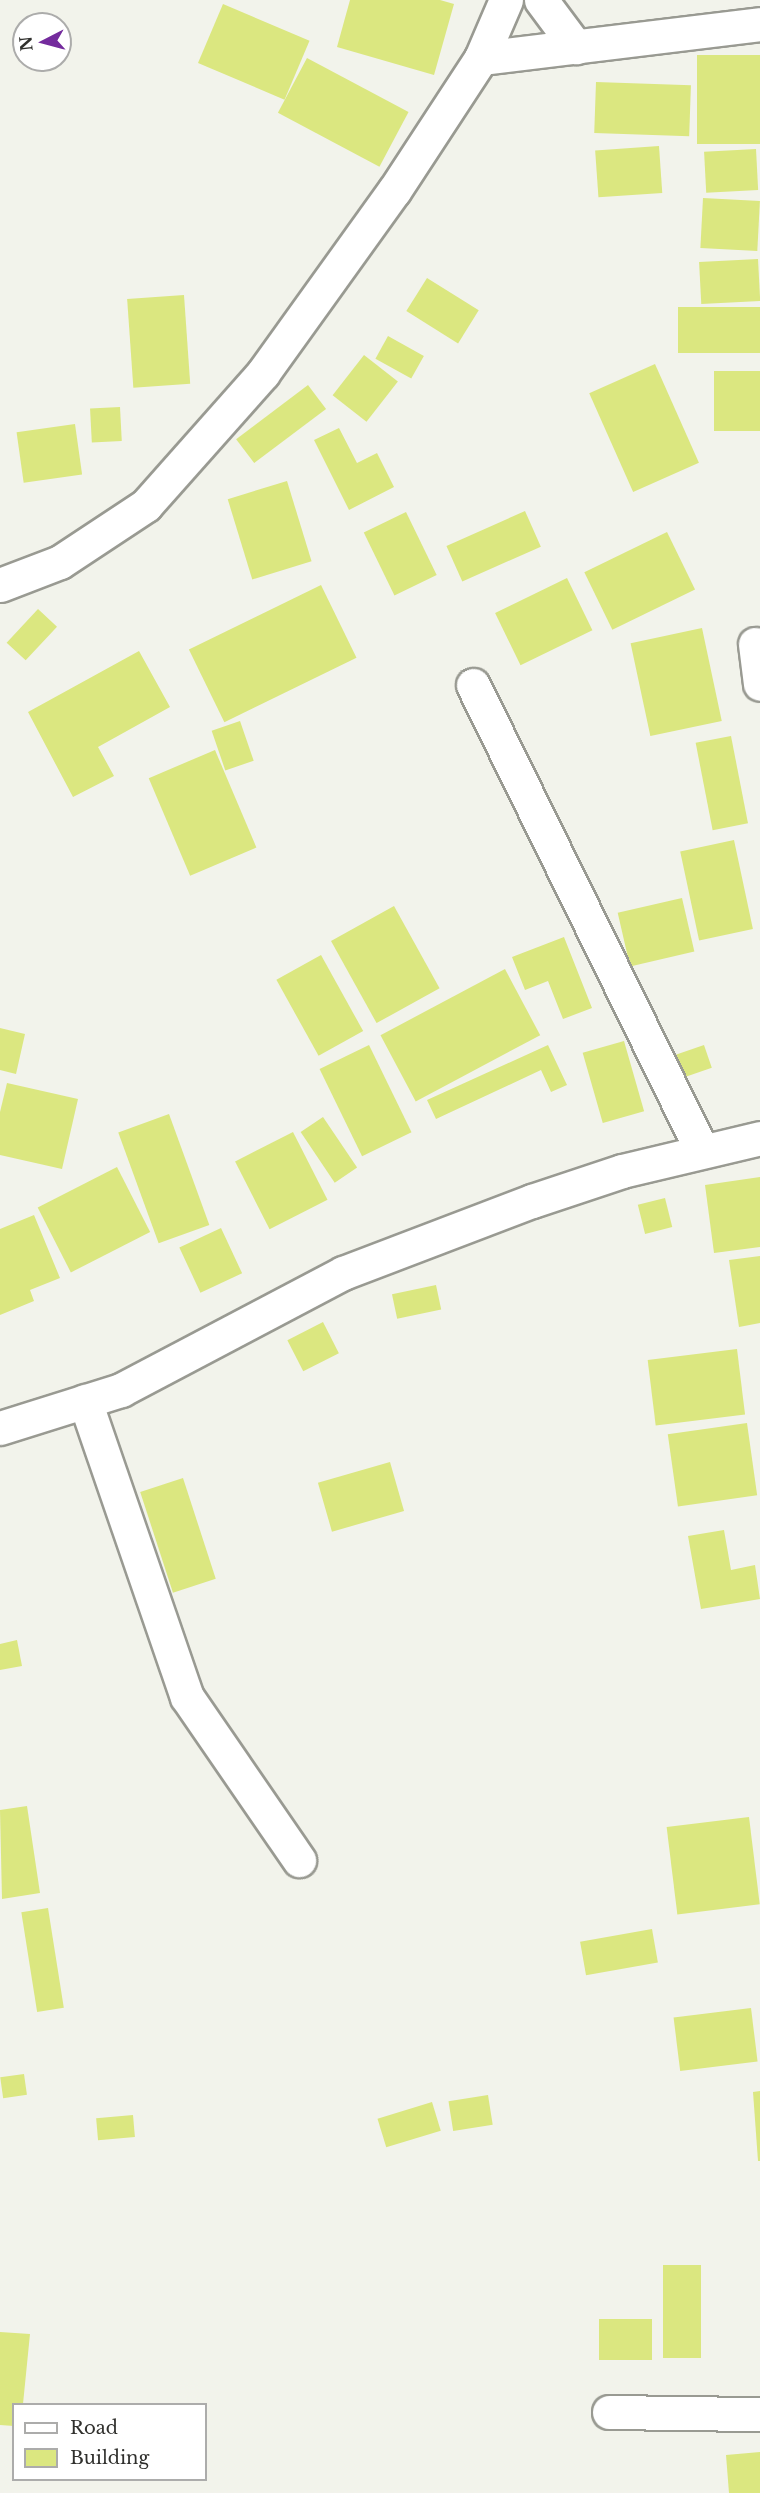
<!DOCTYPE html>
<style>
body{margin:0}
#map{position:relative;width:760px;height:2493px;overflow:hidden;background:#f2f3eb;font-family:"Libre Baskerville",serif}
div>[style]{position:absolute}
.building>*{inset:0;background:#dbe780;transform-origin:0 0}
.roads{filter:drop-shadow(2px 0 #999a92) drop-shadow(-2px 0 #999a92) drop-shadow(0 2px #999a92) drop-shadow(0 -2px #999a92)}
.street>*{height:33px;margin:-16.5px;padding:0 16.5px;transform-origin:16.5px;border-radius:16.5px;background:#fff}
span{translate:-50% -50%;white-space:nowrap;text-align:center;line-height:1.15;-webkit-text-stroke:6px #fff;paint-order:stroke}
.legend{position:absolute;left:12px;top:2403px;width:195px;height:78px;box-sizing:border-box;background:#fff;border:2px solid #acacab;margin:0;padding:8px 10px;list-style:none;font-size:18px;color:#30302d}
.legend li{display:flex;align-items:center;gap:12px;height:30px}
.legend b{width:30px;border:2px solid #acacab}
.north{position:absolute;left:12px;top:12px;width:60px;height:60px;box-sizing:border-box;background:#fff;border:2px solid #acacab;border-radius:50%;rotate:264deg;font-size:16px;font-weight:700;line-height:24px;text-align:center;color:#30302d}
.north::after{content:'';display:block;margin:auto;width:21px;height:27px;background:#742b9d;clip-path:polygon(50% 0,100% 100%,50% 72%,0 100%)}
</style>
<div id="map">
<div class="building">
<i style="clip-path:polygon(350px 0,440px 0,454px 4px,434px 75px,337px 47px)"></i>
<i style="left:223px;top:4px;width:94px;height:64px;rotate:23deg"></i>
<i style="left:760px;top:55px;width:89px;height:63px;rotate:90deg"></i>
<i style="left:307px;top:58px;width:115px;height:62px;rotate:28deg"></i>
<i style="left:596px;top:82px;width:95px;height:51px;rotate:2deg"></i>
<i style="left:659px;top:146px;width:47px;height:64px;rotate:86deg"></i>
<i style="left:756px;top:149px;width:41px;height:52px;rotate:87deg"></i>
<i style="left:703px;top:198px;width:57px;height:50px;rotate:3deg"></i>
<i style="left:758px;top:259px;width:42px;height:59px;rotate:87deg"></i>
<i style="left:427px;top:278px;width:61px;height:39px;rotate:32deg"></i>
<i style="left:184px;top:295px;width:89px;height:57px;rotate:86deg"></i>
<i style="left:760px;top:307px;width:46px;height:82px;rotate:90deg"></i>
<i style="left:388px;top:336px;width:41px;height:26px;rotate:29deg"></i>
<i style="left:364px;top:355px;width:43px;height:51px;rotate:38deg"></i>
<i style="left:655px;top:364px;width:108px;height:72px;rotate:66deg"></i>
<i style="left:760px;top:371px;width:60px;height:46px;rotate:90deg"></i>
<i style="left:308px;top:385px;width:30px;height:90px;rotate:53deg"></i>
<i style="left:120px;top:407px;width:34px;height:30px;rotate:87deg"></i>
<i style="left:75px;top:424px;width:51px;height:59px;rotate:82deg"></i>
<i style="clip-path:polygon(339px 428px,357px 463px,377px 453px,394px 487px,349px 510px,314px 440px)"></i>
<i style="left:287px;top:481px;width:84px;height:62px;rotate:73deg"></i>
<i style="left:525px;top:511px;width:39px;height:86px;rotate:66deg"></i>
<i style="left:406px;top:512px;width:70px;height:47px;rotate:64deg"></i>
<i style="left:667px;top:532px;width:64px;height:92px;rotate:64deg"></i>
<i style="left:567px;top:578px;width:58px;height:80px;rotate:64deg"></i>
<i style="left:321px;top:585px;width:81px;height:147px;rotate:64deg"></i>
<i style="left:38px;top:609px;width:26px;height:46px;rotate:43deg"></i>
<i style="left:702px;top:628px;width:95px;height:73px;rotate:78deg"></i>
<i style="clip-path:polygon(139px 651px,170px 707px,98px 747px,114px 776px,73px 797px,28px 712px)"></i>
<i style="left:240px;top:721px;width:42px;height:30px;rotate:71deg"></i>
<i style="left:731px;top:736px;width:89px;height:36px;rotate:79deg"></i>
<i style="left:215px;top:750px;width:106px;height:72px;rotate:67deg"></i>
<i style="left:734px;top:840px;width:91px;height:55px;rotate:78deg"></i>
<i style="left:682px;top:898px;width:55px;height:66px;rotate:77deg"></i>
<i style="left:394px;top:906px;width:94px;height:72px;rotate:61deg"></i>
<i style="clip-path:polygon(564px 937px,592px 1008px,563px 1019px,548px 981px,525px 990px,512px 957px)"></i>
<i style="left:321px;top:955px;width:87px;height:51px;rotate:61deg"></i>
<i style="left:505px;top:969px;width:75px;height:141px;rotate:62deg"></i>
<i style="clip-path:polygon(0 1028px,25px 1034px,16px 1074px,0 1070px)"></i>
<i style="left:624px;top:1041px;width:73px;height:43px;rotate:74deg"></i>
<i style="left:369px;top:1045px;width:97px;height:55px;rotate:64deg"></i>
<i style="clip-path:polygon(548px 1045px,567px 1085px,551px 1092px,541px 1070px,436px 1119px,427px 1100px)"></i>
<i style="left:704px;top:1045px;width:24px;height:36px;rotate:71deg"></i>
<i style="clip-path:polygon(7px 1083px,78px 1099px,62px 1169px,0 1155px,0 1112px)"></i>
<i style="left:169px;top:1114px;width:118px;height:54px;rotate:70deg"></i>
<i style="left:323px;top:1117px;width:61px;height:27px;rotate:56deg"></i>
<i style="left:293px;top:1132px;width:76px;height:65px;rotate:63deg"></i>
<i style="left:117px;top:1167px;width:73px;height:89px;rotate:63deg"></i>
<i style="clip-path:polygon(760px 1177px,760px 1247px,714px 1253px,705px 1185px)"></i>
<i style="left:665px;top:1198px;width:30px;height:28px;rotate:76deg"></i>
<i style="clip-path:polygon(34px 1215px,60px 1278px,30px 1290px,34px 1301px,0 1315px,0 1229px)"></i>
<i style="left:221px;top:1228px;width:50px;height:46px;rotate:65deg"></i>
<i style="clip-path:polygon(760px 1256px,760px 1323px,739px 1327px,729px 1260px)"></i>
<i style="left:436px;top:1285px;width:25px;height:45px;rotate:78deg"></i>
<i style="left:323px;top:1322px;width:35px;height:40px;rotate:63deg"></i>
<i style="left:737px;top:1349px;width:66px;height:90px;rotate:83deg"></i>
<i style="left:747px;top:1423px;width:73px;height:80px;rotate:82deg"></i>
<i style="left:390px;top:1462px;width:51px;height:75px;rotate:74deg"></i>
<i style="left:183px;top:1478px;width:106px;height:45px;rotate:72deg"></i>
<i style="clip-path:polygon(724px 1530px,731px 1570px,755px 1565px,760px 1599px,701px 1609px,688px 1536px)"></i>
<i style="clip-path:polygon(17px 1640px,22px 1666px,0 1670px,0 1644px)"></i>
<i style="clip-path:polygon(27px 1806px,40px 1893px,2px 1899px,0 1810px)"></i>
<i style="left:749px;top:1817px;width:88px;height:83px;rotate:83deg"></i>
<i style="left:48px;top:1908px;width:101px;height:27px;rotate:81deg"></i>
<i style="left:652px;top:1929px;width:34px;height:73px;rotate:80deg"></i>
<i style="left:751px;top:2008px;width:54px;height:78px;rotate:83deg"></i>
<i style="left:24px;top:2074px;width:21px;height:24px;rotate:82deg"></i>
<i style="clip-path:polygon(760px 2091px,760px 2161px,758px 2161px,753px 2092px)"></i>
<i style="left:488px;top:2095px;width:30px;height:40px;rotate:81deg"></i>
<i style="left:432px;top:2102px;width:30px;height:57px;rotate:73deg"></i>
<i style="left:133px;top:2115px;width:22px;height:37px;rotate:85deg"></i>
<i style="left:663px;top:2265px;width:38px;height:93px"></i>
<i style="left:599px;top:2319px;width:53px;height:41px"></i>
<i style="clip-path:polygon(0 2332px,30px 2334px,23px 2404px,14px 2404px,14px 2426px,0 2425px)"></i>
<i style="clip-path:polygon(760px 2452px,760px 2493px,729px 2493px,726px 2455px)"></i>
</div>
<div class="roads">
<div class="street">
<i style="left:541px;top:0;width:59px;rotate:53.3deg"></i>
<i style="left:481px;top:58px;width:281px;rotate:-6.9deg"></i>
<i style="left:0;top:585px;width:64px;rotate:-21deg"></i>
<i style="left:60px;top:562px;width:103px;rotate:-33.5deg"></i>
<i style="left:146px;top:505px;width:176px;rotate:-48.4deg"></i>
<i style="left:263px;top:373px;width:224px;rotate:-54.3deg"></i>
<i style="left:394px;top:191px;width:159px;rotate:-56.8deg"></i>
<i style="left:481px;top:58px;width:63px;rotate:-66.7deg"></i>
<i style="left:755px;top:644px;width:40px;rotate:82.9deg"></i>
<i style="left:473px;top:685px;width:519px;rotate:63.83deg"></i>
<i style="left:85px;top:1401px;width:313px;rotate:71deg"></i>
<i style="left:187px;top:1697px;width:198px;rotate:55.5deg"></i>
<i style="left:0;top:1428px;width:127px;rotate:-17.4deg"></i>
<i style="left:121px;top:1390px;width:251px;rotate:-27.8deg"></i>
<i style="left:343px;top:1273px;width:202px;rotate:-20.9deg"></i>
<i style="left:532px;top:1201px;width:95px;rotate:-18.4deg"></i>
<i style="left:622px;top:1171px;width:142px;rotate:-13.4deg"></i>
<i style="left:609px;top:2412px;width:151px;rotate:0.8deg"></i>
</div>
</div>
<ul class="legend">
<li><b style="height:8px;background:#fff"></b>Road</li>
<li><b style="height:16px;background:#dbe780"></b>Building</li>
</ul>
<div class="north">N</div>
</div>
